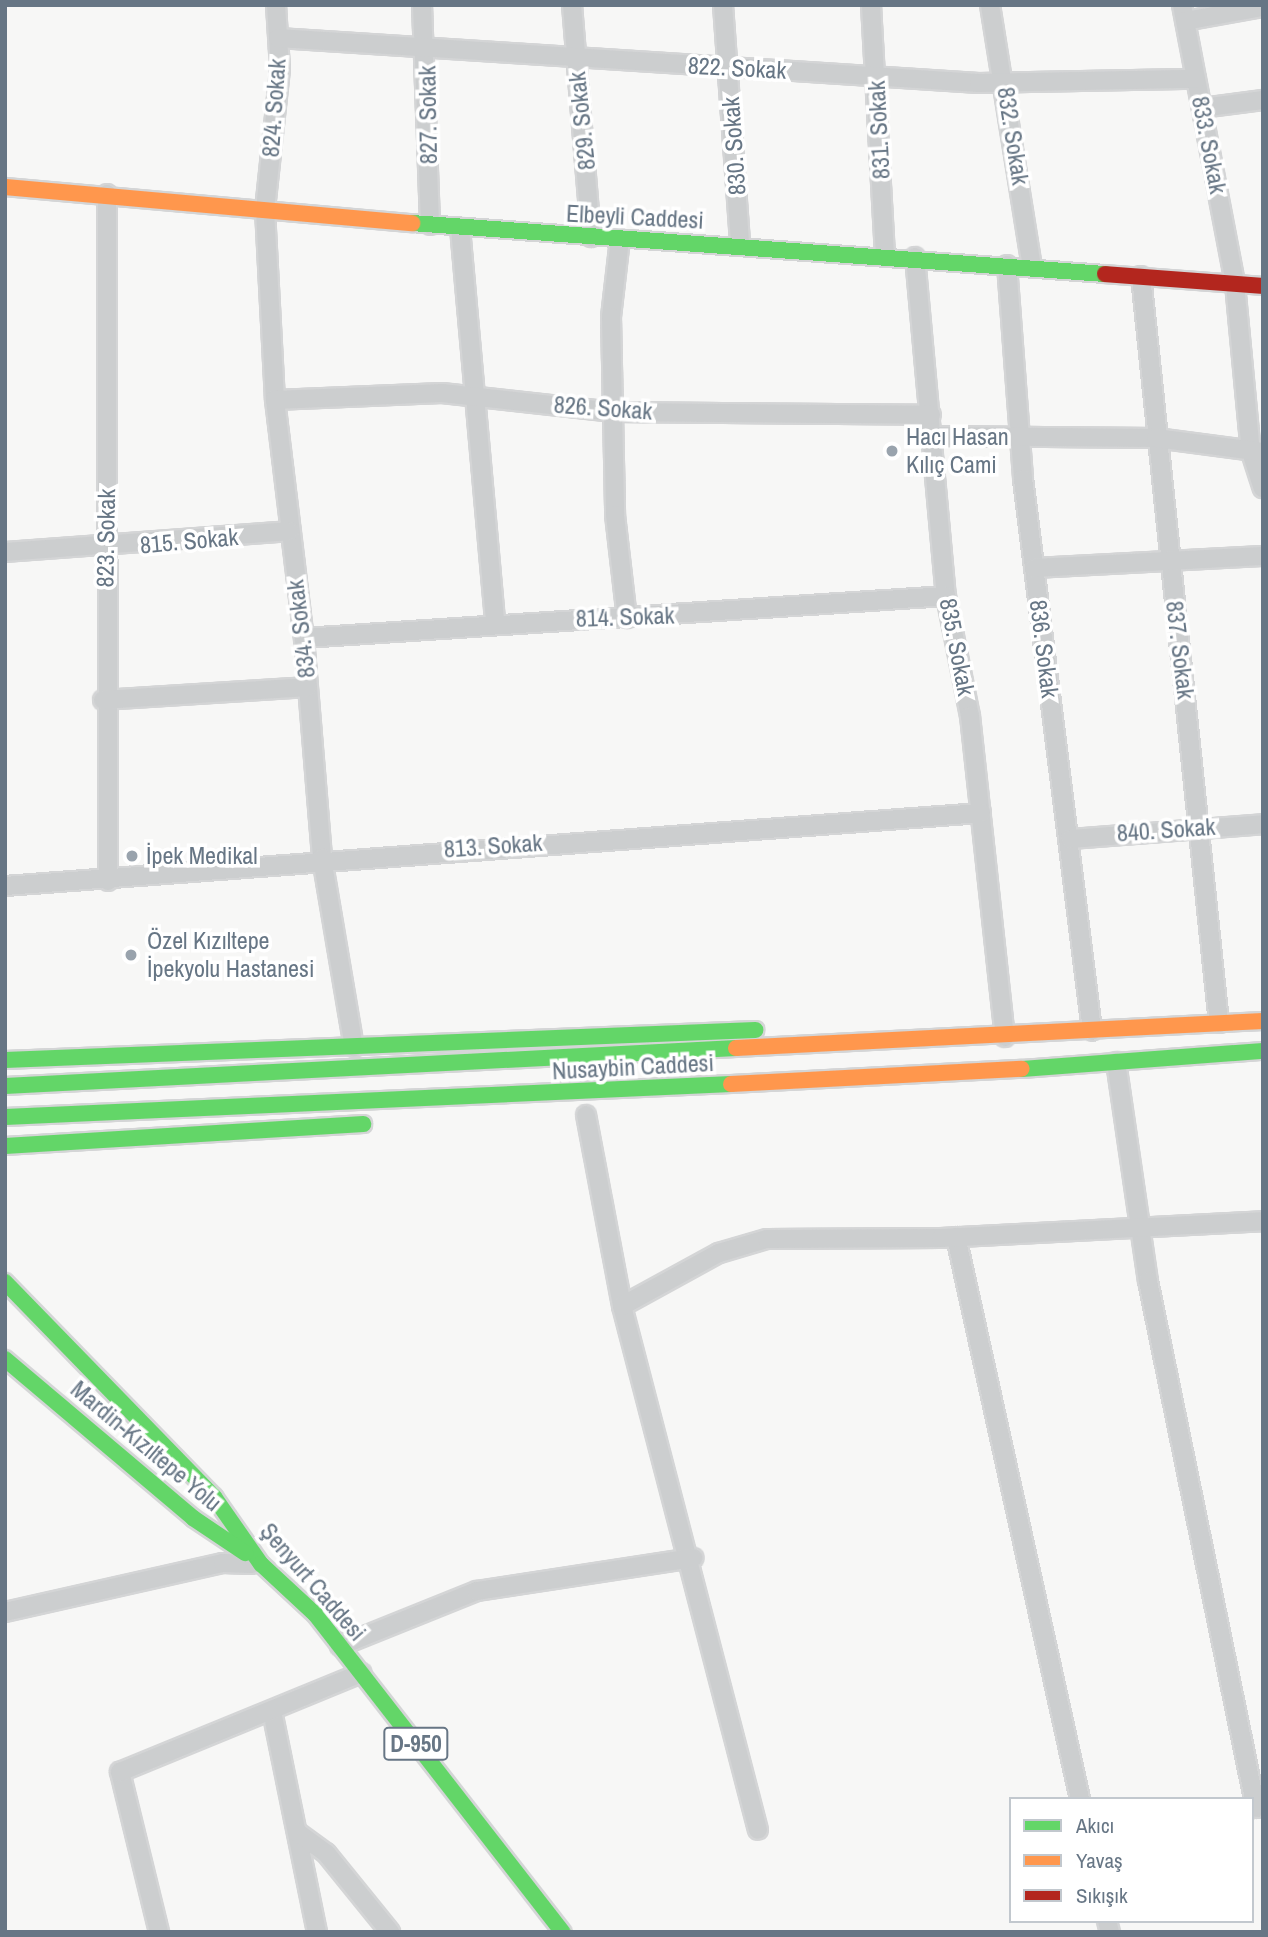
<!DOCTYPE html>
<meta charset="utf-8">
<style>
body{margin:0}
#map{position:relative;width:1268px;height:1937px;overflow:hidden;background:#f7f7f6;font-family:"Archivo Narrow",sans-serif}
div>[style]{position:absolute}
.roads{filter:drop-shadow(2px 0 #d4d5d6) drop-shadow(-2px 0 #d4d5d6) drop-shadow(0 2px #d4d5d6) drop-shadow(0 -2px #d4d5d6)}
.street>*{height:18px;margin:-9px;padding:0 9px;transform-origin:9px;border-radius:9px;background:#cccecf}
.fast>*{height:16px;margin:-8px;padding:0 8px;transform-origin:8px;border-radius:8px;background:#63d668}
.slow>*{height:16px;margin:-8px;padding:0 8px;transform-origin:8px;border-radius:8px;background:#ff974d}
.jam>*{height:16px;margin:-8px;padding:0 8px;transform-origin:8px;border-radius:8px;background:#b3261e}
.dots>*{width:19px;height:19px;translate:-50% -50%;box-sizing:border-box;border:4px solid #fff;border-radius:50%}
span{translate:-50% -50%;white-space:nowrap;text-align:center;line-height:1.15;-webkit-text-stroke:7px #fff;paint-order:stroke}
.shield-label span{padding:2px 5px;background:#fff;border:2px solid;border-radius:5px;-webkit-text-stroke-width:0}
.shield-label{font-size:23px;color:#677685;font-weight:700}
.street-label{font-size:24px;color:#677685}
.poi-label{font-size:24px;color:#677685}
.left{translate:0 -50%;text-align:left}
.frame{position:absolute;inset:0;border:7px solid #677685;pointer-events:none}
.legend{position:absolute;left:1009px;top:1797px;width:245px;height:126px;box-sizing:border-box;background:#fff;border:2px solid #c2c8ce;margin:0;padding:9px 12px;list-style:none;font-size:21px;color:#677685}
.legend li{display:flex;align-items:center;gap:14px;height:35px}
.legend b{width:35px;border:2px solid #c2c8ce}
</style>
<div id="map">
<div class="roads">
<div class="street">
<i style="left:276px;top:5px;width:64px;rotate:86.4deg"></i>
<i style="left:280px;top:69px;width:142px;rotate:96.1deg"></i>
<i style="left:265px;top:210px;width:190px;rotate:87deg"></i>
<i style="left:275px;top:400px;width:240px;rotate:83.1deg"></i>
<i style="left:304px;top:638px;width:221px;rotate:85.3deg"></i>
<i style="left:322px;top:858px;width:192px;rotate:80.4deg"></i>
<i style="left:422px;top:5px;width:220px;rotate:87.9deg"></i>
<i style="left:572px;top:5px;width:233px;rotate:85.3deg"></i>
<i style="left:723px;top:5px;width:241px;rotate:85.9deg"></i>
<i style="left:871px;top:5px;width:249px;rotate:86.8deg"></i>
<i style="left:990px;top:5px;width:265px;rotate:80.9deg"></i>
<i style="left:1182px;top:5px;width:284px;rotate:79.2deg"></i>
<i style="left:1235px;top:284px;width:169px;rotate:84.6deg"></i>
<i style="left:1251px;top:452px;width:38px;rotate:72deg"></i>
<i style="left:1185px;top:21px;width:79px;rotate:-10.2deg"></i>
<i style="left:278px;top:38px;width:702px;rotate:3.67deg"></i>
<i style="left:979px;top:83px;width:217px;rotate:-1.1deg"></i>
<i style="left:1202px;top:108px;width:62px;rotate:-7.5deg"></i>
<i style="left:107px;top:194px;width:687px;rotate:89.92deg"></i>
<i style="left:460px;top:228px;width:396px;rotate:84.9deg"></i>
<i style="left:620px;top:239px;width:79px;rotate:96.6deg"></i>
<i style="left:611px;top:317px;width:198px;rotate:88.8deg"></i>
<i style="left:615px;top:515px;width:104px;rotate:83.4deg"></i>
<i style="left:915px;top:257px;width:340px;rotate:84.8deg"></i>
<i style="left:946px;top:596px;width:122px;rotate:78.7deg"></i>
<i style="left:970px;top:716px;width:323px;rotate:83.8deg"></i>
<i style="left:1007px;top:265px;width:215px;rotate:85.7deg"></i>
<i style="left:1023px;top:479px;width:556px;rotate:82.87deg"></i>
<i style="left:1141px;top:276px;width:751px;rotate:84.04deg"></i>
<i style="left:275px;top:400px;width:167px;rotate:-2.4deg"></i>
<i style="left:442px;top:393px;width:173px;rotate:6.3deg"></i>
<i style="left:614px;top:412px;width:317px;rotate:0.5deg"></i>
<i style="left:934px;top:436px;width:222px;rotate:0.5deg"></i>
<i style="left:1156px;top:438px;width:107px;rotate:7.5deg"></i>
<i style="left:5px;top:552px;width:285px;rotate:-4.2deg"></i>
<i style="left:1034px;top:568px;width:229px;rotate:-3deg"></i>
<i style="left:304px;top:638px;width:643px;rotate:-3.74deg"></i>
<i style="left:103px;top:700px;width:205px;rotate:-3.6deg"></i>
<i style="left:1070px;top:839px;width:194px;rotate:-4.4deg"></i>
<i style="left:5px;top:886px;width:979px;rotate:-4.28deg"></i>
<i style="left:1116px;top:1062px;width:221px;rotate:81.7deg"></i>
<i style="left:1148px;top:1281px;width:538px;rotate:78.42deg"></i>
<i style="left:586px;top:1115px;width:194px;rotate:79.3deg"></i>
<i style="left:622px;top:1306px;width:541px;rotate:75.45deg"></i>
<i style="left:956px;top:1237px;width:576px;rotate:77.56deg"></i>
<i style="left:622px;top:1306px;width:111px;rotate:-28.7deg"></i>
<i style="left:719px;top:1253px;width:50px;rotate:-16.3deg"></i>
<i style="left:767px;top:1239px;width:174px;rotate:-0.3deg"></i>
<i style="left:941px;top:1238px;width:322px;rotate:-3deg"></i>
<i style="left:5px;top:1612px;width:223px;rotate:-12.7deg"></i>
<i style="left:223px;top:1563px;width:29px;rotate:2deg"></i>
<i style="left:340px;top:1646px;width:148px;rotate:-21.9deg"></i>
<i style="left:477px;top:1591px;width:219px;rotate:-8.7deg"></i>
<i style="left:272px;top:1711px;width:226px;rotate:78.5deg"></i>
<i style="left:297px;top:1832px;width:36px;rotate:36deg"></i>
<i style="left:326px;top:1853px;width:102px;rotate:51deg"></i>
<i style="left:1107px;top:1921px;width:11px;rotate:75deg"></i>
<i style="left:159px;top:1932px;width:165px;rotate:-103.7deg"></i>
<i style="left:120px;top:1772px;width:261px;rotate:-22.3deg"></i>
</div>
<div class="fast">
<i style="left:412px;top:223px;width:695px;rotate:4.21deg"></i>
<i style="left:5px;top:1060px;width:751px;rotate:-2.29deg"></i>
<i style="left:1022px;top:1069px;width:242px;rotate:-4.3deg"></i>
<i style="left:5px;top:1086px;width:732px;rotate:-2.98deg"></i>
<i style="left:5px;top:1117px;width:727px;rotate:-2.6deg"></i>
<i style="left:5px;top:1146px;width:359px;rotate:-3.5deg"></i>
<i style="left:5px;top:1282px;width:300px;rotate:45.8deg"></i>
<i style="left:214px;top:1497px;width:82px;rotate:55deg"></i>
<i style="left:5px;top:1359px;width:246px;rotate:40.2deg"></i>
<i style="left:193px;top:1518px;width:63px;rotate:33.9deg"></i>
<i style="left:261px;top:1564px;width:74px;rotate:42.8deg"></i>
<i style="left:315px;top:1614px;width:403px;rotate:52.1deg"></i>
</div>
<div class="slow">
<i style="left:5px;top:187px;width:409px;rotate:5.1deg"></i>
<i style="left:736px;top:1048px;width:528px;rotate:-2.93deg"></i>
<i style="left:731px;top:1084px;width:291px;rotate:-3deg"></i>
</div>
<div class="jam">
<i style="left:1105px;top:274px;width:158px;rotate:4.3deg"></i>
</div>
</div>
<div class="dots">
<i style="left:892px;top:451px;background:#99a3ad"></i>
<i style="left:132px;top:856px;background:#99a3ad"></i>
<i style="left:131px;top:955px;background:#99a3ad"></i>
</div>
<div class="shield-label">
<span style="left:416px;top:1744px">D-950</span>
</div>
<div class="street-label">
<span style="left:737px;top:68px;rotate:3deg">822. Sokak</span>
<span style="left:274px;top:108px;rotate:-86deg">824. Sokak</span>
<span style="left:428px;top:115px;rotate:-91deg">827. Sokak</span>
<span style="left:582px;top:121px;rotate:-96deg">829. Sokak</span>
<span style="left:879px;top:130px;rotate:-93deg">831. Sokak</span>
<span style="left:1013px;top:136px;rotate:81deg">832. Sokak</span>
<span style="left:1209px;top:145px;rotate:79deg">833. Sokak</span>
<span style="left:734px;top:146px;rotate:-94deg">830. Sokak</span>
<span style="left:635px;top:217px;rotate:3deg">Elbeyli Caddesi</span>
<span style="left:603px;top:408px;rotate:4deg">826. Sokak</span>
<span style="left:106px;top:538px;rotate:-89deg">823. Sokak</span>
<span style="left:189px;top:541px;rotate:-5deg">815. Sokak</span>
<span style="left:625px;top:617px;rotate:-2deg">814. Sokak</span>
<span style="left:301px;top:629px;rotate:-97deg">834. Sokak</span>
<span style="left:957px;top:647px;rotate:79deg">835. Sokak</span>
<span style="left:1044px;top:649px;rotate:83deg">836. Sokak</span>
<span style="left:1180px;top:650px;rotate:83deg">837. Sokak</span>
<span style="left:1166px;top:830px;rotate:-4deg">840. Sokak</span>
<span style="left:493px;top:846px;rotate:-4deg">813. Sokak</span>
<span style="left:633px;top:1067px;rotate:-3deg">Nusaybin Caddesi</span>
<span style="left:146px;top:1446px;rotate:40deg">Mardin-Kızıltepe Yolu</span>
<span style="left:313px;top:1582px;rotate:49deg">Şenyurt Caddesi</span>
</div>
<div class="poi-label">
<span class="left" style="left:906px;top:451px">Hacı Hasan<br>Kılıç Cami</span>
<span class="left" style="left:146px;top:856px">İpek Medikal</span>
<span class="left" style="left:147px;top:955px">Özel Kızıltepe<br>İpekyolu Hastanesi</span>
</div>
<div class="frame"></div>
<ul class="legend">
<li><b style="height:9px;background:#63d668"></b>Akıcı</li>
<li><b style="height:9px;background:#ff974d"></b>Yavaş</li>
<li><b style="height:9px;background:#b3261e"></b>Sıkışık</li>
</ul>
</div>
